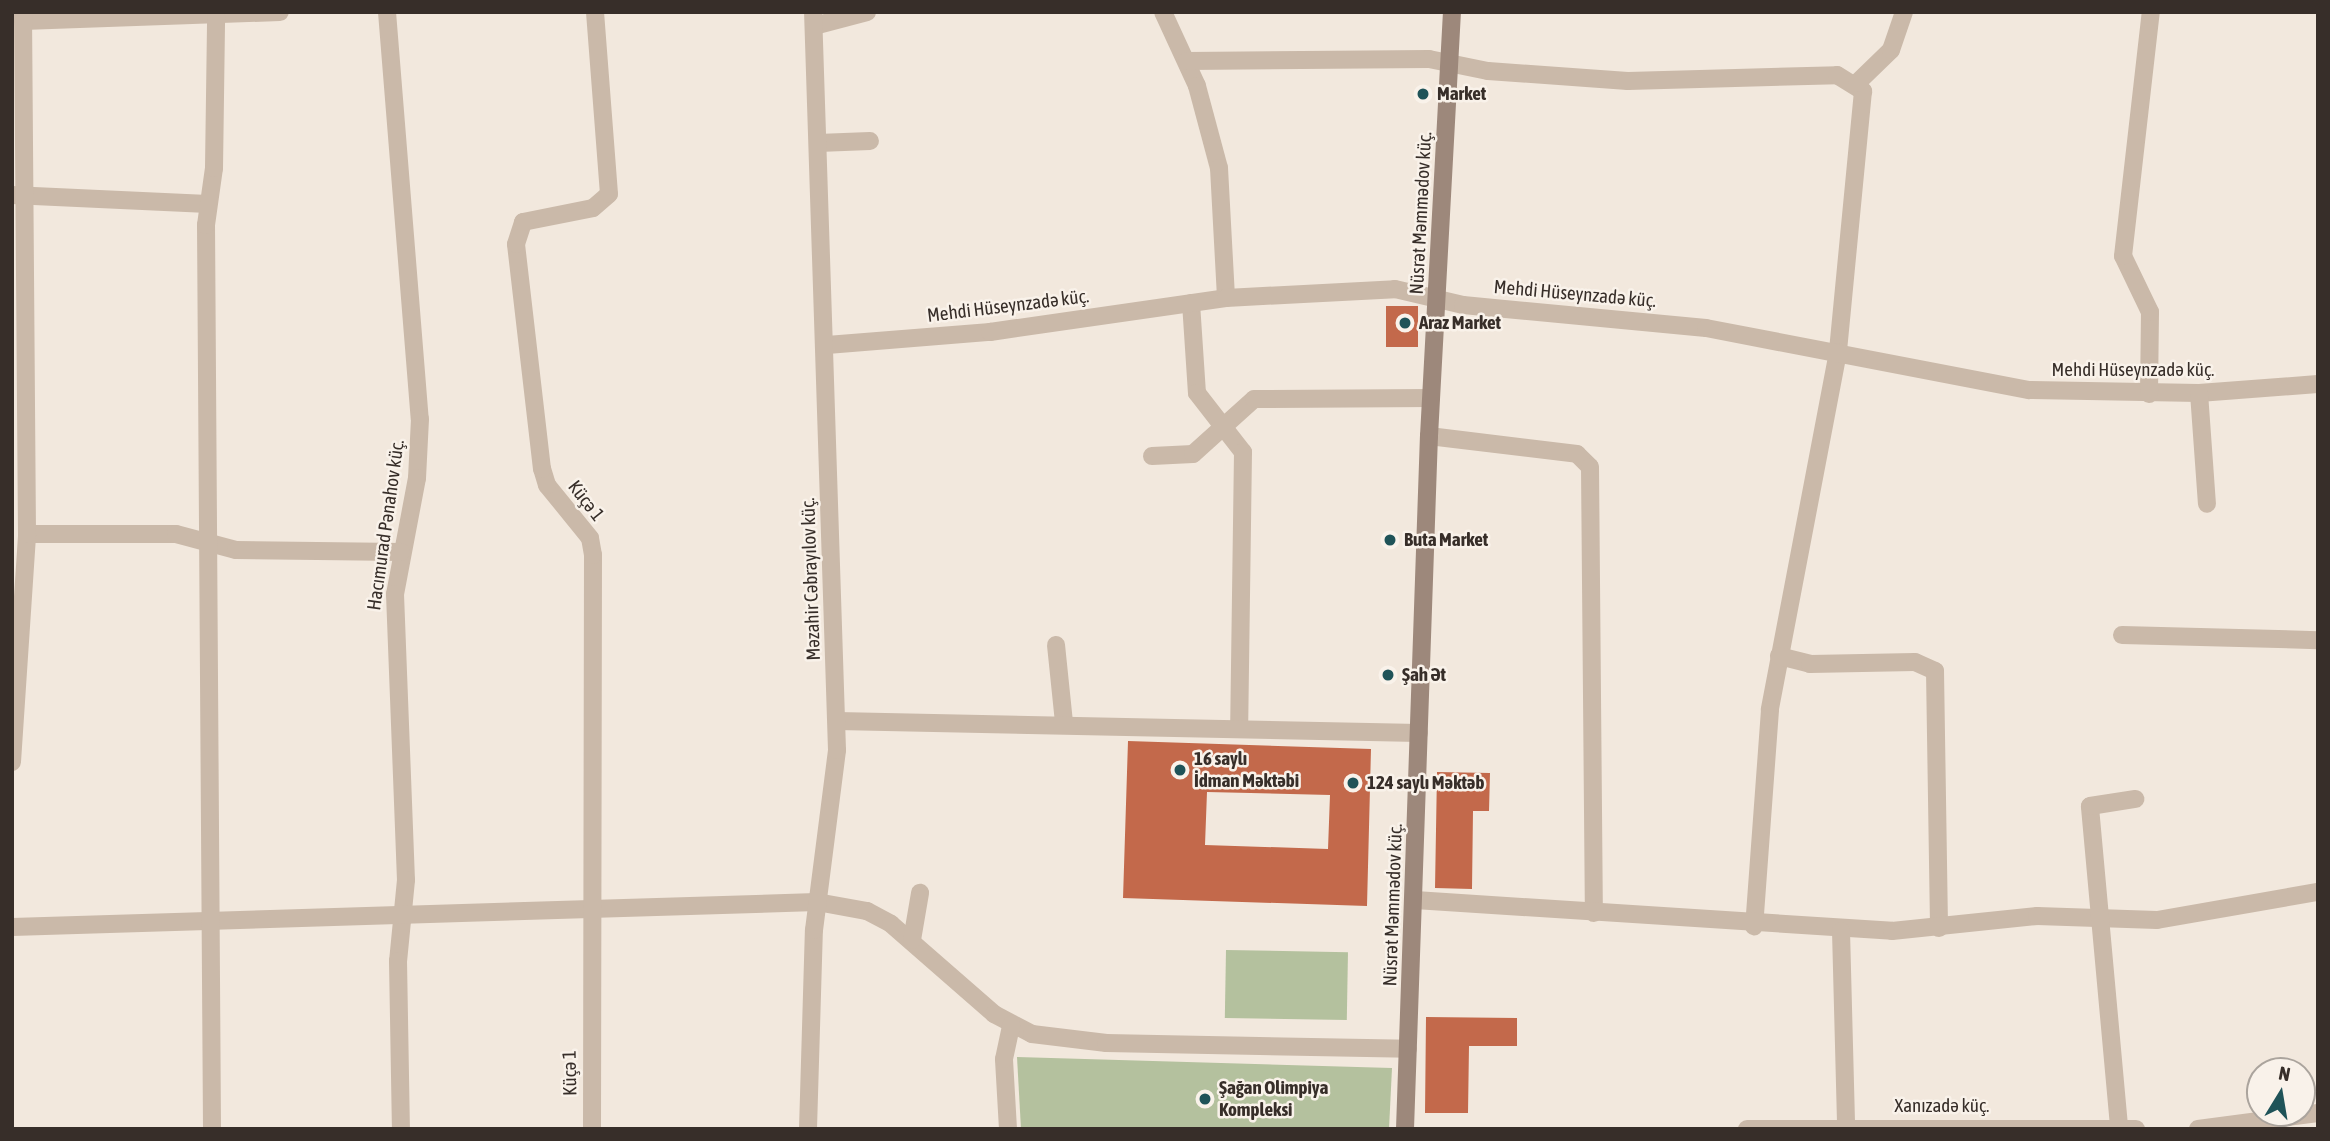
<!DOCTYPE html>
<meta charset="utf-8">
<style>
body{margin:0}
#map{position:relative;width:2330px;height:1141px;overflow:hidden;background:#f2e8dd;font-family:"Asap Condensed",sans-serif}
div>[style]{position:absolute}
.green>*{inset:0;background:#b4c19e;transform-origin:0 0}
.building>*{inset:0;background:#c3694b;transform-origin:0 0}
.street>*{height:18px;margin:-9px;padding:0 9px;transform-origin:9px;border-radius:9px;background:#cab9a9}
.secondary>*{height:18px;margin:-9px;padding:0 9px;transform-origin:9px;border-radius:9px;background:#9d887b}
.dots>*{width:19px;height:19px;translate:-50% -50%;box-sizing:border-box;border:4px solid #f9f2ea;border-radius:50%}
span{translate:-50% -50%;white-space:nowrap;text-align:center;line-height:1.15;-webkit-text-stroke:5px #f9f2ea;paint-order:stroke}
.poi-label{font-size:19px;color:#372e29;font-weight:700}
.left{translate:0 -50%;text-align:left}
.street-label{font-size:19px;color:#372e29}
.frame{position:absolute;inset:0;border:14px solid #372e29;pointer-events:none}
.north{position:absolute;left:2246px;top:1057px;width:70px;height:70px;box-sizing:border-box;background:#f9f2ea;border:2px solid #aba49d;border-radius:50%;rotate:11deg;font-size:19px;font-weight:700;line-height:28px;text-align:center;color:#372e29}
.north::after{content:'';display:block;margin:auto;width:24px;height:32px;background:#1f5358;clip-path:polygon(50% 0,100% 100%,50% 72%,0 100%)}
</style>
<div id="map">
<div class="green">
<i style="left:1226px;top:950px;width:122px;height:68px;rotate:1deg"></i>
<i style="clip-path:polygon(1017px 1057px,1392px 1068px,1389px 1129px,1021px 1129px)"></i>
</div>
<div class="building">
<i style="left:1386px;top:306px;width:32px;height:41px"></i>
<i style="clip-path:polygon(evenodd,1128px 741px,1371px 749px,1367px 906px,1123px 898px,1128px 741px,1207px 792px,1330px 795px,1328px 849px,1205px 845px,1207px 792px)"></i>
<i style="clip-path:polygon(1437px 772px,1490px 773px,1489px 811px,1473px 811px,1472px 889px,1435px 888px)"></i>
<i style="clip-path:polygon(1426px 1017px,1517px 1018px,1517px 1046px,1469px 1046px,1468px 1113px,1425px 1113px)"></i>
</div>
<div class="street">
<i style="left:387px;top:12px;width:408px;rotate:85.4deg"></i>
<i style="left:420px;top:419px;width:59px;rotate:92.9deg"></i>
<i style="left:417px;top:478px;width:118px;rotate:100.7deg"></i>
<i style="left:395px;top:594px;width:286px;rotate:87.8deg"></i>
<i style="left:406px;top:880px;width:81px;rotate:95.6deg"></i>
<i style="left:398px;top:961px;width:168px;rotate:89deg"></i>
<i style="left:1163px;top:12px;width:81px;rotate:65.3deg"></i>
<i style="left:1197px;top:86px;width:85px;rotate:75deg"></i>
<i style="left:1219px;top:168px;width:130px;rotate:86.9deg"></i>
<i style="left:23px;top:21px;width:257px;rotate:-2deg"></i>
<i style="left:814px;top:26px;width:55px;rotate:-14.8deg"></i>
<i style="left:1187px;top:61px;width:242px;rotate:-0.5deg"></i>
<i style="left:1429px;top:59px;width:60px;rotate:11.5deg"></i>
<i style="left:1488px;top:71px;width:140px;rotate:4.1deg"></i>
<i style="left:1628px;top:81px;width:209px;rotate:-1.6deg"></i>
<i style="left:1837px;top:75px;width:31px;rotate:32deg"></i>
<i style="left:1863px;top:91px;width:262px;rotate:95.5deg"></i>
<i style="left:1838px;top:352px;width:364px;rotate:100.8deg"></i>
<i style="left:1770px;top:710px;width:217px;rotate:94.2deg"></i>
<i style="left:1857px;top:83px;width:47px;rotate:-44.1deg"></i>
<i style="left:1891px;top:50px;width:40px;rotate:-71.1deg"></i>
<i style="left:818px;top:143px;width:52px;rotate:-2.2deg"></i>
<i style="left:12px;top:195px;width:196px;rotate:2.6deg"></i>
<i style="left:1191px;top:303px;width:90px;rotate:86.2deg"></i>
<i style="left:1197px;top:393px;width:75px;rotate:52.1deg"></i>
<i style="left:1243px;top:452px;width:277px;rotate:90.8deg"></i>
<i style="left:827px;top:345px;width:164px;rotate:-4.6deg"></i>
<i style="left:990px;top:332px;width:238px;rotate:-8.2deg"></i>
<i style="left:1226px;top:298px;width:169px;rotate:-3deg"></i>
<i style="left:1395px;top:289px;width:70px;rotate:13.2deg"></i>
<i style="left:1463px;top:305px;width:244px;rotate:5.4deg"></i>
<i style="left:1706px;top:328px;width:329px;rotate:10.9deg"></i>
<i style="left:2029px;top:390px;width:170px;rotate:1deg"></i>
<i style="left:2199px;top:393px;width:119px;rotate:-4.3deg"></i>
<i style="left:2199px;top:393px;width:111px;rotate:85.9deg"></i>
<i style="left:2149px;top:394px;width:82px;rotate:-89.3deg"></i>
<i style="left:2150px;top:312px;width:62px;rotate:-115.7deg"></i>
<i style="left:2123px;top:256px;width:246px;rotate:-83.5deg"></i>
<i style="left:1429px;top:436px;width:149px;rotate:6.9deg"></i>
<i style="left:1577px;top:454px;width:18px;rotate:45deg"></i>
<i style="left:1590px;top:467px;width:446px;rotate:89.5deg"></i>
<i style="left:1152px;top:456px;width:41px;rotate:-2.8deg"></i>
<i style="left:1193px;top:454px;width:82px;rotate:-42deg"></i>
<i style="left:1254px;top:399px;width:177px;rotate:-0.3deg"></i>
<i style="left:27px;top:534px;width:149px"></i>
<i style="left:176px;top:534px;width:62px;rotate:14.9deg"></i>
<i style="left:236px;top:550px;width:165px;rotate:0.7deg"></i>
<i style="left:2122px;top:635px;width:196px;rotate:1.5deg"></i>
<i style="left:1056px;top:645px;width:77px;rotate:84.1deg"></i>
<i style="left:1779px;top:656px;width:32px;rotate:14deg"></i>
<i style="left:1810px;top:664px;width:105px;rotate:-1.1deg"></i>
<i style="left:1915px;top:662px;width:22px;rotate:24deg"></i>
<i style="left:1935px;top:671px;width:257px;rotate:89.1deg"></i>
<i style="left:837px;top:721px;width:582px;rotate:1.18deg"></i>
<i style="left:12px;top:762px;width:228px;rotate:-86.2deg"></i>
<i style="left:27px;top:534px;width:522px;rotate:-90.44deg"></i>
<i style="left:1415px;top:900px;width:478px;rotate:3.7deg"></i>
<i style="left:1892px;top:931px;width:146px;rotate:-5.9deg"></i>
<i style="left:2037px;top:916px;width:120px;rotate:1.9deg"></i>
<i style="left:2157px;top:920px;width:163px;rotate:-9.9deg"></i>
<i style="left:12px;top:927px;width:805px;rotate:-1.78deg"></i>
<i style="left:817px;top:902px;width:51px;rotate:10.2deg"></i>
<i style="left:867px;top:911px;width:27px;rotate:28deg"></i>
<i style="left:891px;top:924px;width:137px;rotate:41.1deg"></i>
<i style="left:994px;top:1014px;width:43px;rotate:27.8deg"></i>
<i style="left:1032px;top:1034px;width:75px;rotate:6.9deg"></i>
<i style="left:1106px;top:1043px;width:302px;rotate:1.1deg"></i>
<i style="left:1841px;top:931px;width:197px;rotate:88.5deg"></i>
<i style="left:912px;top:940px;width:48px;rotate:-80.3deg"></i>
<i style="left:2119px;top:1126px;width:321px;rotate:-95.2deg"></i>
<i style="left:2090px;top:806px;width:46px;rotate:-8.8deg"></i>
<i style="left:212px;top:1129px;width:904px;rotate:-90.38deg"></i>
<i style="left:206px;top:225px;width:58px;rotate:-82deg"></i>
<i style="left:214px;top:168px;width:151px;rotate:-89.2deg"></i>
<i style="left:592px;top:1129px;width:574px;rotate:-89.9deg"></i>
<i style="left:593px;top:555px;width:17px;rotate:-100deg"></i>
<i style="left:590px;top:538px;width:68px;rotate:-129.1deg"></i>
<i style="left:547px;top:485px;width:17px;rotate:-107deg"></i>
<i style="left:542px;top:469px;width:226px;rotate:-96.6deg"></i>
<i style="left:516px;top:244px;width:23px;rotate:-72deg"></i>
<i style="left:523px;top:222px;width:71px;rotate:-11.3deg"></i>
<i style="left:593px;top:208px;width:21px;rotate:-41deg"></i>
<i style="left:609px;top:194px;width:183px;rotate:-94.4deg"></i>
<i style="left:808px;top:1129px;width:199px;rotate:-88.3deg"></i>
<i style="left:814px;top:930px;width:181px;rotate:-82.7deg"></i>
<i style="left:837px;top:750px;width:738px;rotate:-91.86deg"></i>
<i style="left:1008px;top:1129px;width:70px;rotate:-93.3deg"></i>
<i style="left:1004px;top:1059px;width:35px;rotate:-78deg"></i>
<i style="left:1747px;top:1129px;width:389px"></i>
<i style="left:2198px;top:1129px;width:121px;rotate:-7.6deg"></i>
</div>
<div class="secondary">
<i style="left:1405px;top:1129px;width:693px;rotate:-88.02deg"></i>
<i style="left:1429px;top:436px;width:425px;rotate:-86.9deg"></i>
</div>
<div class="dots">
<i style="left:1423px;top:94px;background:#1f5358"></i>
<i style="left:1405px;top:323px;background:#1f5358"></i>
<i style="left:1390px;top:540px;background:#1f5358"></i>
<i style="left:1388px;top:675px;background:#1f5358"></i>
<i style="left:1180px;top:770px;background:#1f5358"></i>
<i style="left:1353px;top:783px;background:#1f5358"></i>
<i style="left:1205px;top:1099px;background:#1f5358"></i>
</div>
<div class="poi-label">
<span class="left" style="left:1437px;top:94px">Market</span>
<span class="left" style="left:1419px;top:323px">Araz Market</span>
<span class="left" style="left:1404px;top:540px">Buta Market</span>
<span class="left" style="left:1402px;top:675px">Şah Ət</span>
<span class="left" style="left:1194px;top:770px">16 saylı<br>İdman Məktəbi</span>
<span class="left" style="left:1367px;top:783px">124 saylı Məktəb</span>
<span class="left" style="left:1219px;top:1099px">Şağan Olimpiya<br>Kompleksi</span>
</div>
<div class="street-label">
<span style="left:1421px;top:213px;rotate:-87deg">Nüsrət Məmmədov küç.</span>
<span style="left:1575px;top:294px;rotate:5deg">Mehdi Hüseynzadə küç.</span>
<span style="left:1008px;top:306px;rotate:-7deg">Mehdi Hüseynzadə küç.</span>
<span style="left:2133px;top:370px">Mehdi Hüseynzadə küç.</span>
<span style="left:586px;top:501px;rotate:52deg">Küçə 1</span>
<span style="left:386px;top:525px;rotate:-82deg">Hacımurad Pənahov küç.</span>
<span style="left:811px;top:579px;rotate:-92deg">Məzahir Cəbrayılov küç.</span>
<span style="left:1393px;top:905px;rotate:-88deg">Nüsrət Məmmədov küç.</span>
<span style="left:570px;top:1073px;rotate:-91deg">Küçə 1</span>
<span style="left:1942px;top:1106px">Xanızadə küç.</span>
</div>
<div class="frame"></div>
<div class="north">N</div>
</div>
